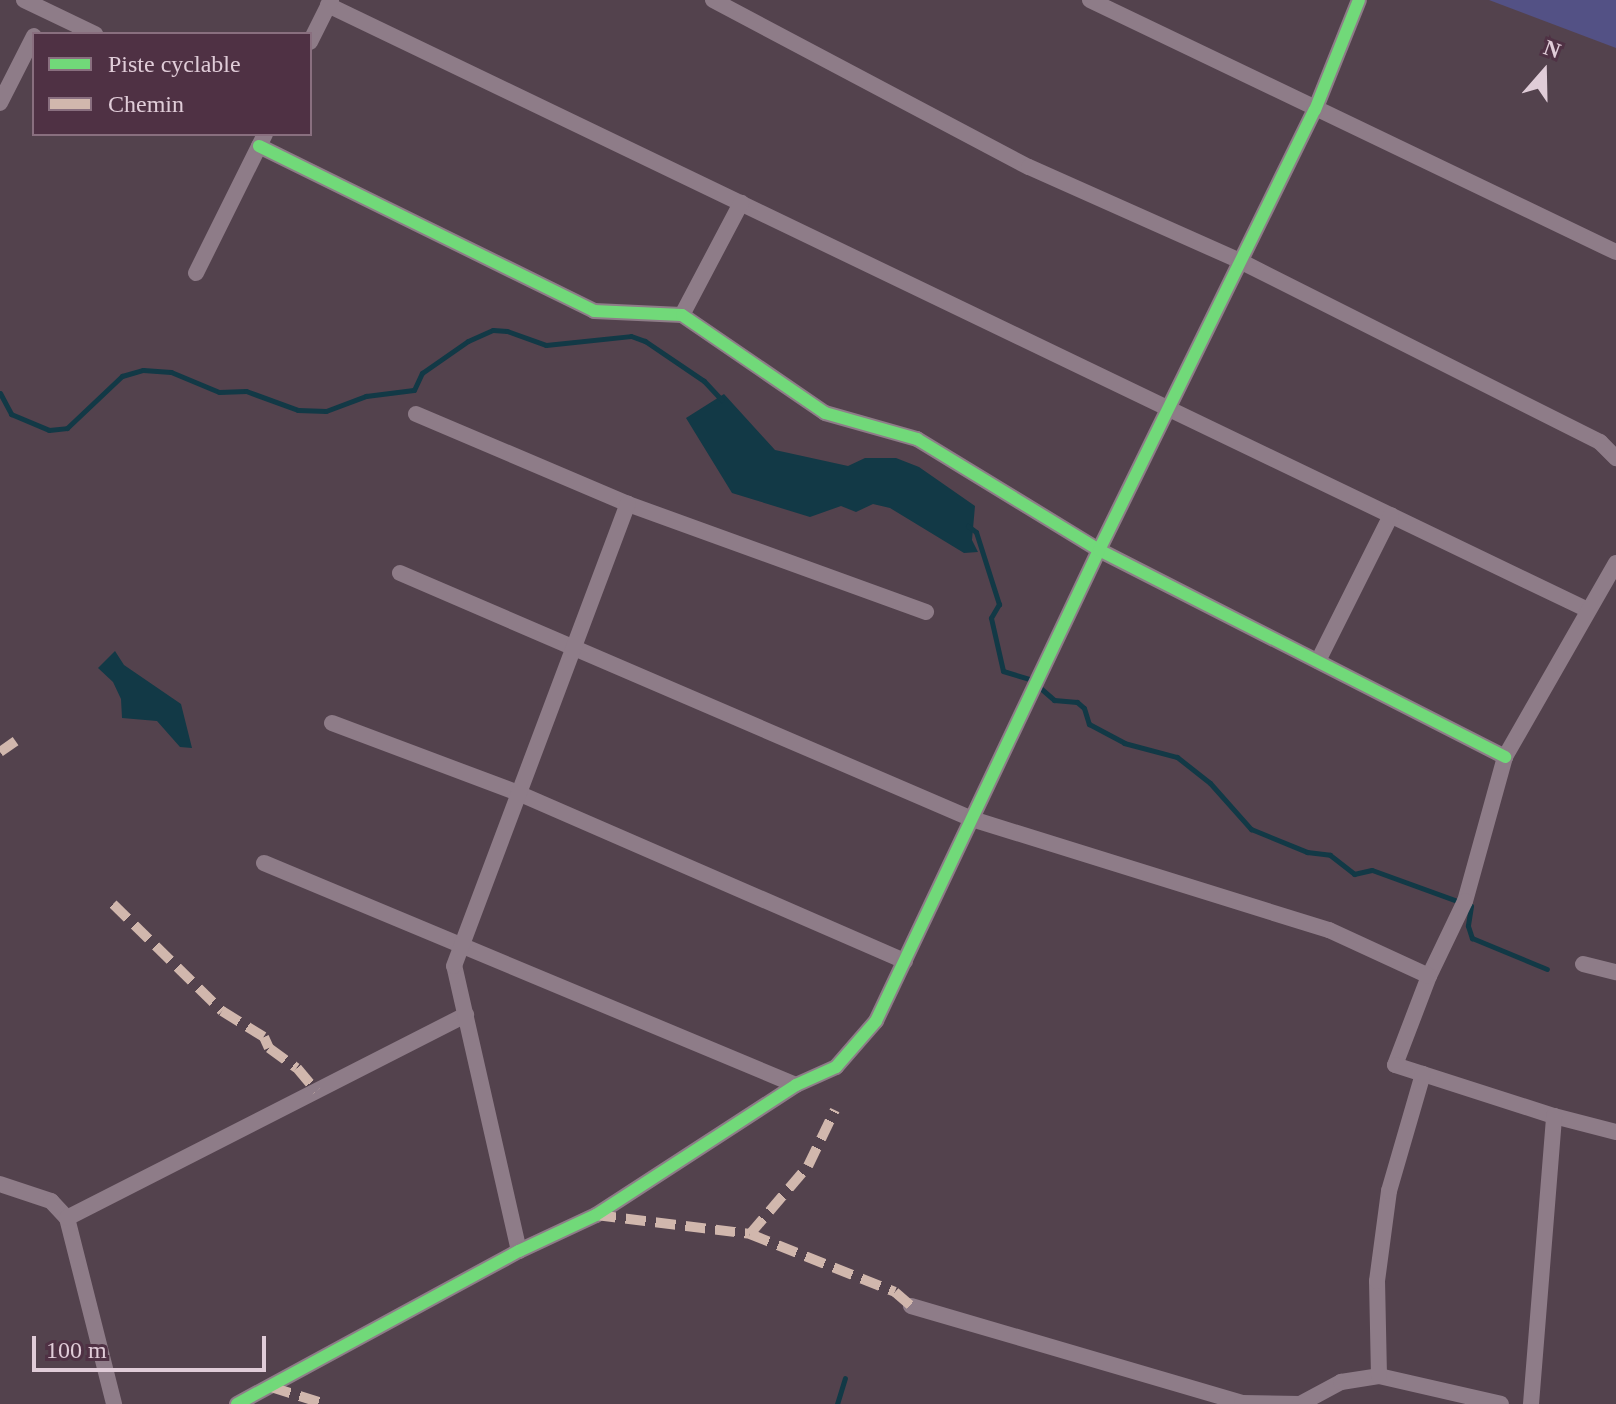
<!DOCTYPE html>
<style>
body{margin:0}
#map{position:relative;width:1616px;height:1404px;overflow:hidden;background:#53424d;font-family:"Times New Roman",serif}
div>[style]{position:absolute}
.green>*{inset:0;background:#535185}
.water>*{inset:0;background:#123946}
.stream>*{height:5px;margin:-2.5px;padding:0 2.5px;transform-origin:2.5px;border-radius:2.5px;background:#123946}
.minor>*{height:16px;margin:-8px;padding:0 8px;transform-origin:8px;border-radius:8px;background:#8e7c88}
.quiet>*{height:10px;margin-top:-5px;transform-origin:0;background:repeating-linear-gradient(90deg,#d1b7ad 0 20px,transparent 0 30px)}
.cycleway>*{height:12px;margin:-6px;padding:0 6px;transform-origin:6px;border-radius:6px;background:#71d979}
span{translate:-50% -50%;white-space:nowrap;text-align:center;line-height:1.15;-webkit-text-stroke:8px #4f3144;paint-order:stroke}
.legend{position:absolute;left:32px;top:32px;width:280px;height:104px;box-sizing:border-box;background:#4f3144;border:2px solid #896f7f;margin:0;padding:10px 14px;list-style:none;font-size:24px;color:#e0ccd8}
.legend li{display:flex;align-items:center;gap:16px;height:40px}
.legend b{width:40px;border:2px solid #896f7f}
.north{position:absolute;left:1504px;top:32px;width:80px;height:80px;-webkit-text-stroke:6px #4f3144;paint-order:stroke;rotate:20deg;font-size:22px;font-weight:700;line-height:32px;text-align:center;color:#e0ccd8}
.north::after{content:'';display:block;margin:auto;width:28px;height:36px;background:#e0ccd8;clip-path:polygon(50% 0,100% 100%,50% 72%,0 100%)}
.scale{position:absolute;left:32px;top:1336px;width:234px;height:36px;box-sizing:border-box;border:4px solid #e0ccd8;border-top:0;padding-left:10px;font-size:24px;line-height:28px;white-space:nowrap;color:#e0ccd8;-webkit-text-stroke:6px #4f3144;paint-order:stroke}
</style>
<div id="map">
<div class="green">
<i style="clip-path:polygon(1489px 0,1616px 0,1616px 48px)"></i>
</div>
<div class="water">
<i style="clip-path:polygon(724px 394px,775px 450px,848px 466px,865px 458px,896px 458px,919px 467px,975px 506px,972px 540px,978px 552px,964px 553px,890px 508px,873px 504px,856px 512px,841px 506px,810px 517px,732px 493px,686px 418px)"></i>
<i style="clip-path:polygon(115px 651px,124px 665px,181px 704px,192px 748px,180px 747px,157px 721px,122px 718px,121px 699px,113px 682px,98px 668px)"></i>
</div>
<div class="stream">
<i style="left:0;top:393px;width:24px;rotate:62deg"></i>
<i style="left:11px;top:414px;width:41px;rotate:22.8deg"></i>
<i style="left:49px;top:430px;width:18px;rotate:-6deg"></i>
<i style="left:67px;top:428px;width:76px;rotate:-43.4deg"></i>
<i style="left:122px;top:376px;width:22px;rotate:-16deg"></i>
<i style="left:143px;top:370px;width:28px;rotate:4deg"></i>
<i style="left:171px;top:372px;width:52px;rotate:22.6deg"></i>
<i style="left:219px;top:392px;width:27px;rotate:-2deg"></i>
<i style="left:246px;top:391px;width:55px;rotate:20.1deg"></i>
<i style="left:298px;top:410px;width:28px;rotate:2deg"></i>
<i style="left:326px;top:411px;width:43px;rotate:-20.6deg"></i>
<i style="left:366px;top:396px;width:48px;rotate:-7.1deg"></i>
<i style="left:414px;top:390px;width:19px;rotate:-65deg"></i>
<i style="left:422px;top:373px;width:56px;rotate:-34.8deg"></i>
<i style="left:468px;top:341px;width:27px;rotate:-24deg"></i>
<i style="left:493px;top:330px;width:14px;rotate:4deg"></i>
<i style="left:507px;top:331px;width:41px;rotate:19.7deg"></i>
<i style="left:546px;top:345px;width:85px;rotate:-6deg"></i>
<i style="left:631px;top:336px;width:15px;rotate:20deg"></i>
<i style="left:645px;top:341px;width:71px;rotate:34.1deg"></i>
<i style="left:704px;top:381px;width:26px;rotate:47deg"></i>
<i style="left:968px;top:526px;width:10px;rotate:37deg"></i>
<i style="left:976px;top:532px;width:76px;rotate:72.3deg"></i>
<i style="left:999px;top:604px;width:16px;rotate:120deg"></i>
<i style="left:991px;top:618px;width:54px;rotate:77.2deg"></i>
<i style="left:1003px;top:671px;width:28px;rotate:17deg"></i>
<i style="left:1030px;top:679px;width:32px;rotate:41deg"></i>
<i style="left:1054px;top:700px;width:23px;rotate:5deg"></i>
<i style="left:1077px;top:702px;width:9px;rotate:41deg"></i>
<i style="left:1084px;top:708px;width:17px;rotate:73deg"></i>
<i style="left:1089px;top:724px;width:40px;rotate:28deg"></i>
<i style="left:1124px;top:743px;width:55px;rotate:14.8deg"></i>
<i style="left:1177px;top:757px;width:42px;rotate:38.2deg"></i>
<i style="left:1210px;top:783px;width:62px;rotate:48.3deg"></i>
<i style="left:1251px;top:829px;width:61px;rotate:22.3deg"></i>
<i style="left:1307px;top:852px;width:23px;rotate:7deg"></i>
<i style="left:1330px;top:855px;width:31px;rotate:38deg"></i>
<i style="left:1354px;top:874px;width:18px;rotate:-13deg"></i>
<i style="left:1372px;top:870px;width:105px;rotate:20deg"></i>
<i style="left:1471px;top:906px;width:20px;rotate:99deg"></i>
<i style="left:1468px;top:926px;width:13px;rotate:72deg"></i>
<i style="left:1472px;top:938px;width:81px;rotate:22.5deg"></i>
<i style="left:837px;top:1404px;width:27px;rotate:-73deg"></i>
</div>
<div class="minor">
<i style="left:24px;top:0;width:79px;rotate:25.6deg"></i>
<i style="left:713px;top:0;width:357px;rotate:27.9deg"></i>
<i style="left:1029px;top:167px;width:233px;rotate:24deg"></i>
<i style="left:1242px;top:262px;width:401px;rotate:26.7deg"></i>
<i style="left:1600px;top:442px;width:23px;rotate:45deg"></i>
<i style="left:1090px;top:0;width:583px;rotate:25.6deg"></i>
<i style="left:328px;top:5px;width:1398px;rotate:25.65deg"></i>
<i style="left:310px;top:42px;width:47px;rotate:-63.4deg"></i>
<i style="left:0;top:103px;width:75px;rotate:-63.1deg"></i>
<i style="left:259px;top:146px;width:373px;rotate:26.2deg"></i>
<i style="left:594px;top:311px;width:88px;rotate:2.6deg"></i>
<i style="left:682px;top:315px;width:173px;rotate:34.4deg"></i>
<i style="left:825px;top:413px;width:96px;rotate:15.8deg"></i>
<i style="left:917px;top:439px;width:213px;rotate:31.4deg"></i>
<i style="left:1099px;top:550px;width:456px;rotate:27deg"></i>
<i style="left:196px;top:273px;width:155px;rotate:-63.6deg"></i>
<i style="left:682px;top:315px;width:127px;rotate:-62.2deg"></i>
<i style="left:416px;top:414px;width:230px;rotate:23deg"></i>
<i style="left:628px;top:504px;width:317px;rotate:19.9deg"></i>
<i style="left:1616px;top:563px;width:224px;rotate:119.8deg"></i>
<i style="left:1505px;top:757px;width:149px;rotate:105.5deg"></i>
<i style="left:1465px;top:901px;width:83px;rotate:115.6deg"></i>
<i style="left:1429px;top:976px;width:95px;rotate:110.9deg"></i>
<i style="left:1395px;top:1065px;width:167px;rotate:17.8deg"></i>
<i style="left:1554px;top:1116px;width:64px;rotate:14.5deg"></i>
<i style="left:400px;top:573px;width:623px;rotate:23.27deg"></i>
<i style="left:972px;top:819px;width:374px;rotate:17.3deg"></i>
<i style="left:1329px;top:930px;width:110px;rotate:24.7deg"></i>
<i style="left:1318px;top:661px;width:163px;rotate:-63.4deg"></i>
<i style="left:332px;top:723px;width:199px;rotate:20.6deg"></i>
<i style="left:518px;top:793px;width:422px;rotate:23.5deg"></i>
<i style="left:264px;top:863px;width:576px;rotate:22.65deg"></i>
<i style="left:1583px;top:964px;width:34px;rotate:14deg"></i>
<i style="left:0;top:1184px;width:54px;rotate:18.4deg"></i>
<i style="left:51px;top:1201px;width:23px;rotate:47deg"></i>
<i style="left:67px;top:1218px;width:192px;rotate:75.8deg"></i>
<i style="left:67px;top:1218px;width:448px;rotate:-27deg"></i>
<i style="left:519px;top:1251px;width:292px;rotate:-102.8deg"></i>
<i style="left:454px;top:966px;width:494px;rotate:-69.4deg"></i>
<i style="left:911px;top:1306px;width:345px;rotate:16.3deg"></i>
<i style="left:1242px;top:1403px;width:58px;rotate:1deg"></i>
<i style="left:1300px;top:1404px;width:47px;rotate:-28.2deg"></i>
<i style="left:1341px;top:1382px;width:38px;rotate:-9deg"></i>
<i style="left:1379px;top:1376px;width:125px;rotate:12.9deg"></i>
<i style="left:1379px;top:1376px;width:95px;rotate:-91.2deg"></i>
<i style="left:1377px;top:1281px;width:91px;rotate:-82.4deg"></i>
<i style="left:1389px;top:1191px;width:122px;rotate:-73.8deg"></i>
<i style="left:237px;top:1404px;width:321px;rotate:-28.5deg"></i>
<i style="left:519px;top:1251px;width:85px;rotate:-25.1deg"></i>
<i style="left:596px;top:1215px;width:239px;rotate:-33deg"></i>
<i style="left:796px;top:1085px;width:44px;rotate:-24.2deg"></i>
<i style="left:836px;top:1067px;width:61px;rotate:-49deg"></i>
<i style="left:876px;top:1021px;width:521px;rotate:-64.66deg"></i>
<i style="left:1099px;top:550px;width:490px;rotate:-63.9deg"></i>
<i style="left:1315px;top:110px;width:118px;rotate:-68.2deg"></i>
<i style="left:1531px;top:1404px;width:289px;rotate:-85.4deg"></i>
</div>
<div class="quiet">
<i style="left:0;top:752px;width:19px;rotate:-35deg"></i>
<i style="left:113px;top:904px;width:153px;rotate:44.5deg"></i>
<i style="left:222px;top:1011px;width:49px;rotate:31.8deg"></i>
<i style="left:264px;top:1037px;width:12px;rotate:66deg"></i>
<i style="left:269px;top:1048px;width:34px;rotate:36deg"></i>
<i style="left:297px;top:1068px;width:30px;rotate:50deg"></i>
<i style="left:596px;top:1215px;width:155px;rotate:7deg"></i>
<i style="left:750px;top:1234px;width:156px;rotate:21.8deg"></i>
<i style="left:895px;top:1292px;width:21px;rotate:41deg"></i>
<i style="left:750px;top:1234px;width:89px;rotate:-49.5deg"></i>
<i style="left:808px;top:1166px;width:62px;rotate:-64.3deg"></i>
<i style="left:271px;top:1387px;width:57px;rotate:17.5deg"></i>
</div>
<div class="cycleway">
<i style="left:259px;top:146px;width:373px;rotate:26.2deg"></i>
<i style="left:594px;top:311px;width:88px;rotate:2.6deg"></i>
<i style="left:682px;top:315px;width:173px;rotate:34.4deg"></i>
<i style="left:825px;top:413px;width:96px;rotate:15.8deg"></i>
<i style="left:917px;top:439px;width:213px;rotate:31.4deg"></i>
<i style="left:1099px;top:550px;width:456px;rotate:27deg"></i>
<i style="left:237px;top:1404px;width:321px;rotate:-28.5deg"></i>
<i style="left:519px;top:1251px;width:85px;rotate:-25.1deg"></i>
<i style="left:596px;top:1215px;width:239px;rotate:-33deg"></i>
<i style="left:796px;top:1085px;width:44px;rotate:-24.2deg"></i>
<i style="left:836px;top:1067px;width:61px;rotate:-49deg"></i>
<i style="left:876px;top:1021px;width:521px;rotate:-64.66deg"></i>
<i style="left:1099px;top:550px;width:490px;rotate:-63.9deg"></i>
<i style="left:1315px;top:110px;width:118px;rotate:-68.2deg"></i>
</div>
<ul class="legend">
<li><b style="height:10px;background:#71d979"></b>Piste cyclable</li>
<li><b style="height:10px;background:#d1b7ad"></b>Chemin</li>
</ul>
<div class="north">N</div>
<div class="scale">100 m</div>
</div>
